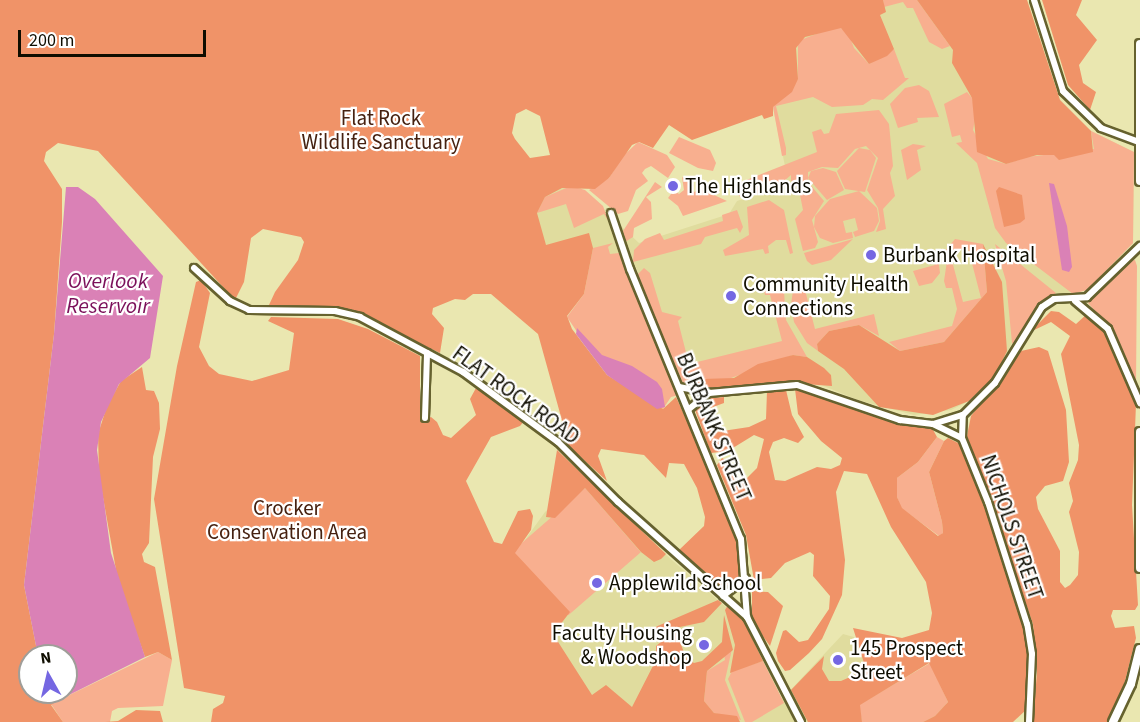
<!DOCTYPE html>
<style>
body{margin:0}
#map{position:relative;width:1140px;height:722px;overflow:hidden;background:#eae7b0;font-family:"Source Sans 3",sans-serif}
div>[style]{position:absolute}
.built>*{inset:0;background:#e0dc9e}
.green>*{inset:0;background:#f8af8f;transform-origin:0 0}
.forest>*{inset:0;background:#f09368}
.water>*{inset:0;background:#da81b6}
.roads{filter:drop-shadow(2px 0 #66622f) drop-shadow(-2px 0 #66622f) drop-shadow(0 2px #66622f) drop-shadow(0 -2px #66622f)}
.minor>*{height:6px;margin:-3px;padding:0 3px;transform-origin:3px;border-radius:3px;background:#fff}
.major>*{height:8px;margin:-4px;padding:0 4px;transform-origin:4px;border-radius:4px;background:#fff}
.dots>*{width:16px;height:16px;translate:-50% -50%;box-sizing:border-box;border:3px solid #fff;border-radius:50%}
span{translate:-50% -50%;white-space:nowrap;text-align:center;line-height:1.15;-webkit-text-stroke:4.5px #fff;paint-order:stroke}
.park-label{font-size:21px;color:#462110}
.poi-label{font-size:21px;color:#0f0d00}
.left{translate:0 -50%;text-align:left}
.right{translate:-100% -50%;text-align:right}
.street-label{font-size:21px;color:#0f0d00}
.water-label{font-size:22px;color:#7b105a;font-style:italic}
.north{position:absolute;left:18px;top:644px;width:60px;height:60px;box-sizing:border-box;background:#fff;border:2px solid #9f9e99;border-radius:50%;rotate:352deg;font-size:16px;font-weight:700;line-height:24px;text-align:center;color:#0f0d00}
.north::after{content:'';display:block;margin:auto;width:21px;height:27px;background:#7567e2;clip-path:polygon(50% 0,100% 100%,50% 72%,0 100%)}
.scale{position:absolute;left:18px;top:30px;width:188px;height:27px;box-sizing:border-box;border:3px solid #0f0d00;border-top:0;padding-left:8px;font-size:18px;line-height:21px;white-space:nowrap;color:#0f0d00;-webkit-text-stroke:4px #fff;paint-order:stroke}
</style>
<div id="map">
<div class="built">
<i style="clip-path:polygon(751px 0,1027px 0,1060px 100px,1091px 131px,1134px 152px,1133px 243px,1087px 290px,1050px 296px,1038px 302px,1025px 318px,995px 376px,969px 401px,951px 410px,914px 415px,858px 400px,814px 382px,684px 380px,635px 265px,535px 293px,515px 161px,559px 168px,639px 243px,729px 214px,737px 201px,775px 188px,786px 171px)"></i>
<i style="clip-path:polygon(572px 464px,626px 520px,743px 622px,782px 699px,843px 634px,886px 646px,965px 722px,422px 722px,502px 572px,545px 512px,567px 493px)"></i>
</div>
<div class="green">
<i style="clip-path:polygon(883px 0,917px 0,950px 46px,942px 49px,929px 42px,913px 8px,907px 8px,903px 2px,884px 7px)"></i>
<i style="clip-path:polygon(832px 28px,841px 28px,849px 35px,854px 48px,869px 64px,894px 49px,905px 78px,909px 78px,883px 100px,872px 99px,863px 105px,832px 107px,813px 97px,776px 106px,786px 148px,786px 155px,782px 156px,773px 107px,798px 79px,798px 41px)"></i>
<i style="clip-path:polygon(919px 85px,929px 91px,939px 117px,917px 118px,918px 122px,898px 128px,890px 104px,905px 88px)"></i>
<i style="clip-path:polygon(967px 92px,972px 98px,976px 114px,973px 130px,988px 159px,1006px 164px,1027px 157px,1094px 149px,1091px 131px,1134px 152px,1133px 243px,1087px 290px,1073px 294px,1006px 243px,995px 228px,977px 163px,956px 143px,962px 142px,960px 135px,952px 137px,944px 104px)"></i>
<i style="clip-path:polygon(879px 110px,889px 124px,893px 166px,890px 173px,895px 196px,883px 209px,886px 229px,876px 232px,880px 221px,878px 208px,867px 190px,878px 158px,866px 146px,855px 149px,838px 168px,822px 167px,808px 172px,808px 182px,824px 201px,812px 220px,818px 242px,815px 248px,803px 251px,795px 219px,803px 210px,797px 180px,791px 181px,791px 175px,777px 187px,744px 198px,739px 196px,735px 187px,739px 183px,817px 152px,812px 132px,821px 129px,824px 134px,829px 133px,836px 114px)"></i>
<i style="clip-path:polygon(679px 137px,710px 150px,716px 163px,713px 171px,698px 168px,669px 153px)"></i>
<i style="clip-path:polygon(638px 142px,667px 155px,675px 167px,668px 178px,651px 166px,645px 169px,642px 173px,648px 181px,636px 190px,628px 211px,618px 214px,589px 190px,609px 178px,623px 156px)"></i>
<i style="clip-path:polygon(913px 144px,926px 146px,917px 150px,921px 170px,907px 180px,901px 150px)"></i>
<i style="clip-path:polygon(859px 148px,870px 150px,876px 158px,865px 192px,845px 189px,837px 171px)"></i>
<i style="clip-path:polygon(823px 168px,836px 172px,844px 190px,827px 200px,808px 178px,811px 171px)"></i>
<i style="clip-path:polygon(682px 177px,694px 185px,691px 190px,695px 192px,699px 188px,727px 201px,683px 216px,678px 206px,668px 198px,674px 190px,679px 194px,684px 190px)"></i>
<i style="clip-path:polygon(655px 182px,662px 187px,646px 197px,651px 202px,652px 219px,634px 228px,633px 237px,625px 242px,623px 231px)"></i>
<i style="clip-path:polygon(571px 186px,585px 190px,603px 206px,609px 222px,604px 214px,574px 228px,566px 204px,537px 213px,545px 197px)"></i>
<i style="clip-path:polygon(859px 191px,877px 208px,879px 221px,874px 231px,855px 237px,853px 232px,858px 230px,855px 218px,843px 221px,846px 233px,852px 232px,853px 238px,833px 243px,820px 238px,814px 227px,815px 216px,830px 199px)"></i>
<i style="clip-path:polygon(769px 200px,784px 210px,793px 253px,790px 254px,786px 240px,776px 240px,768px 246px,769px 253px,765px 254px,763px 249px,725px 256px,723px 250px,749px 235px,747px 207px)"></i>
<i style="clip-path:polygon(737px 210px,743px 227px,740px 233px,737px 228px,705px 237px,701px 244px,633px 262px,634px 250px,645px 239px,660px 233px,664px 240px,723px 221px,722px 215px)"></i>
<i style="clip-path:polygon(853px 239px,831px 260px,812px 265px,807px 261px,804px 253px)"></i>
<i style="clip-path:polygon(955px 239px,983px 244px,987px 292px,944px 342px,900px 351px,889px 342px,952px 326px,957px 309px,952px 288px,946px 288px,944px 281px,947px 261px,952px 261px,963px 302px,981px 298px,968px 248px,945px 251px)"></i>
<i style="clip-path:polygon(613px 243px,608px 247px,610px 254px,619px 253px,679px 395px,671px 397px,663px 409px,592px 354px,567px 317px,584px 294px,593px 248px)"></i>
<i style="clip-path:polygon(995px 244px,1056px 293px,1035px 309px,1016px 346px,1012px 343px,1006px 281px)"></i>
<i style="clip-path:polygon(932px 252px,938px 258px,940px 273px,932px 283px,919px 286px,913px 271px,935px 265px)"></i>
<i style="clip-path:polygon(1135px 260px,1137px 266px,1136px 385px,1117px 336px,1088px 303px,1128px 261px)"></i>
<i style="clip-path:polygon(644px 268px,650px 273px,662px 312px,682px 317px,678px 321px,689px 364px,782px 341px,770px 295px,765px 295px,763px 286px,765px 281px,768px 286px,780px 283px,783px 277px,786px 320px,807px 357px,793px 355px,723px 381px,683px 383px,636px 276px)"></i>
<i style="clip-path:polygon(802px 278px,815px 329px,874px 314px,879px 336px,859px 325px,829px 331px,817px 344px,818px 351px,807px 343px,794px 322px,791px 305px,794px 283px)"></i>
<i style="clip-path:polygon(937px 437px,944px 441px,929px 472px,942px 522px,943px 533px,939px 536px,901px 508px,897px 497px,897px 478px,918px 462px)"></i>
<i style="left:585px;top:488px;width:85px;height:96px;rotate:49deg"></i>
<i style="clip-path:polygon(732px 649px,725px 680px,741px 720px,714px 713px,704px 701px,707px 671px,725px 660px,724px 654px)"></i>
<i style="clip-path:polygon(158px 652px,172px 660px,163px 706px,118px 708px,112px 711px,110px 722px,63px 722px,51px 704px)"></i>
<i style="clip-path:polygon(763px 661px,784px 703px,752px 722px,745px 722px,728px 679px,732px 671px)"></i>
<i style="clip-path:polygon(930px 663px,948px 702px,935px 716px,923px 722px,862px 722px,859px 705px)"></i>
</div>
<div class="forest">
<i style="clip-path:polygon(evenodd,0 0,883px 0,886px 12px,880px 15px,894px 49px,887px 56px,869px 64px,841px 28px,805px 37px,796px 48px,798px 79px,792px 92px,773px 107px,773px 116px,764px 119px,762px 115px,692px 140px,669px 125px,653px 148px,639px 142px,632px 145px,609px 178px,595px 189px,562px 188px,545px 197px,537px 213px,546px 245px,589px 233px,593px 248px,584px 294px,567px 316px,572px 329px,607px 375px,663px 409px,676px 397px,732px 520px,741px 566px,738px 580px,723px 589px,678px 551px,704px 526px,705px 517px,697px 488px,684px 464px,669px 463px,666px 478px,644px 455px,601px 449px,598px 456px,607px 481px,562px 440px,563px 424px,538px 334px,491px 294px,473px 294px,465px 300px,455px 299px,433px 308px,432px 314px,444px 328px,440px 353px,347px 309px,271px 308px,269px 305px,275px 292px,298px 260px,304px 242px,301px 237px,263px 229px,251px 238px,244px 282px,235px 300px,98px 151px,58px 143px,46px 152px,44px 161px,62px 189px,62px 222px,54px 334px,24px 585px,38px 656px,30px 656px,30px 692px,49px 692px,59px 700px,51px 705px,63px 722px,0 722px,0 0,526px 109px,540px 116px,550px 155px,530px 158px,515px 139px,512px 133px,516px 114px,526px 109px)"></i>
<i style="clip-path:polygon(917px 0,1027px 0,1060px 100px,1091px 131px,1093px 152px,1059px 160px,1054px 155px,1037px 155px,1006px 164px,977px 152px,972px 98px,952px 63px,953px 50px)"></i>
<i style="clip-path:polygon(1042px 0,1082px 0,1076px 15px,1097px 40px,1079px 65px,1083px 83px,1096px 92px,1090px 110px,1068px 85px)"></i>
<i style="clip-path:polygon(999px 187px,1022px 195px,1025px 219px,1020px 223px,1004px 227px,996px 191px)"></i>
<i style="clip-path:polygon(983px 244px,1002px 282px,1007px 351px,995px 376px,969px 401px,933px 415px,879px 407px,844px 369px,818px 351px,817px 344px,829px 331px,859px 325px,900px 351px,944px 342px,987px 292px)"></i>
<i style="clip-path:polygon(201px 280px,210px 293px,199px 347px,209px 366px,219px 374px,252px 381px,289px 370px,294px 333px,268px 321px,271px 317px,338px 319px,368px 329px,420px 356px,420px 413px,423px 420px,431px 417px,437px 422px,443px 435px,451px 438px,476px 415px,470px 399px,476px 388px,525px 420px,520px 426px,491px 437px,466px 481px,494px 542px,502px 544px,518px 511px,530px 509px,533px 516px,531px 530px,515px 553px,570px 612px,553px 634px,592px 695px,606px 685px,632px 707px,656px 660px,656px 646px,662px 641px,653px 628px,718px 600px,722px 603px,704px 622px,675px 628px,686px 658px,694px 663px,702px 661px,722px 642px,724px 615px,733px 650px,707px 671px,704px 701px,714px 713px,737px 716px,740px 722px,211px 722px,213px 709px,223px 703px,225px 696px,184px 688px,154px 499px,177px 366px,196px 282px)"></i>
<i style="clip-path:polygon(1051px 311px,1059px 312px,1076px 324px,1087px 314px,1100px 323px,1109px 336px,1136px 404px,1132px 505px,1138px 605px,1135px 610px,1113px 610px,1111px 616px,1115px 628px,1134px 626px,1136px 638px,1124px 685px,1108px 722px,1033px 722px,1037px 672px,1033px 624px,967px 436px,971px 416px,1021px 351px,1039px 347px,1048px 351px,1066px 410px,1069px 462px,1063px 481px,1045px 486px,1036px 497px,1038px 509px,1060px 551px,1060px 582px,1065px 588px,1070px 585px,1078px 575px,1079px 552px,1069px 512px,1073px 501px,1069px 483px,1078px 460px,1079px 445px,1061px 354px,1070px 336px,1051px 322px,1030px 332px)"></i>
<i style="clip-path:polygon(793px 355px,807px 357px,824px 368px,831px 375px,832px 386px,778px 382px,711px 389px,691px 384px,702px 379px,734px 378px,758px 364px)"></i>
<i style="clip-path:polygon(142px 367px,146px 390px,154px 391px,159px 403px,160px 429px,153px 457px,149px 543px,142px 554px,144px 562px,155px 567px,172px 660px,158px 652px,145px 657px,118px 581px,99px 475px,98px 434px,107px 406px,121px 381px)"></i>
<i style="clip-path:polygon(781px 388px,786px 390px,792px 415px,804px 437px,798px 443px,784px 438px,773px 442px,769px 452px,775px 480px,785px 481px,817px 467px,831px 469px,840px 465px,842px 458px,821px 441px,798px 414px,795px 389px,827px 396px,887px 421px,932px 428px,937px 437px,918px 462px,897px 478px,897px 497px,902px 508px,938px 536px,943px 533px,942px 522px,929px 472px,944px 441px,948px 438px,962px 445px,996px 533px,1023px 626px,1028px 654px,1027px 709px,1013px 722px,923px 722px,935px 716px,948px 702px,929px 663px,860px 705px,862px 722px,808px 722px,791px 690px,824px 656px,822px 669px,829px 681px,841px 681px,857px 674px,864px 663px,853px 628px,902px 638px,929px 630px,932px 613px,926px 582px,891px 527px,867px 474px,844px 471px,836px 492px,845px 560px,842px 595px,822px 639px,809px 653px,790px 670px,785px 671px,778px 661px,776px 653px,783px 631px,786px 630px,799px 642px,808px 640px,829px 609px,830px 596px,813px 576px,814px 555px,810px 552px,785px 563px,771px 578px,754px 580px,746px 535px,717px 465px,722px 458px,728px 461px,741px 484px,757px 468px,764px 439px,754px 435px,728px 451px,711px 453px,695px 410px,702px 399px,724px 397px,724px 403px,705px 410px,708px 425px,716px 432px,749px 427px,766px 419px,767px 391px)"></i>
<i style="clip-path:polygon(557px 450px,666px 554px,661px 559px,654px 562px,641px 552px,585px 488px,555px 518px,546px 517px)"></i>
<i style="clip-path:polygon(752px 591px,768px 592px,783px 606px,770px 646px,752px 621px)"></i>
<i style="clip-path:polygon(728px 605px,744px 622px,763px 661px,730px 673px,735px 645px,725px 610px)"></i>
<i style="clip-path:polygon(136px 710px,160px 711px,163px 722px,105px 722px,118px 721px)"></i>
</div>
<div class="water">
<i style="clip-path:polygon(1049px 183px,1054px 184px,1067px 226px,1072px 267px,1069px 272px,1062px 270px)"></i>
<i style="clip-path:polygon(66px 187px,78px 187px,95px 199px,163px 276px,150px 358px,119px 384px,101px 422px,97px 450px,111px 553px,145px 657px,59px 700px,49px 692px,66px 692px,66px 656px,38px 656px,24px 585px,54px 334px)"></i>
<i style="clip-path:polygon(577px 328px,602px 355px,632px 366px,657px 382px,662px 389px,665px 407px,657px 409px,607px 375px,576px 334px)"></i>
</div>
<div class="roads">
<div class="minor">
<i style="left:1034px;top:0;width:96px;rotate:72.3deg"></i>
<i style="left:1063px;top:91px;width:53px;rotate:44.2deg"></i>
<i style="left:1101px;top:128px;width:40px;rotate:20.2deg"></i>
<i style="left:611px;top:213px;width:59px;rotate:71.3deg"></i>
<i style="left:630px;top:269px;width:292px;rotate:67.7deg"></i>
<i style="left:741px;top:539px;width:78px;rotate:85.6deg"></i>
<i style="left:194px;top:268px;width:49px;rotate:42.5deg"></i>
<i style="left:230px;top:301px;width:21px;rotate:25deg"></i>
<i style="left:249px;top:310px;width:86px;rotate:0.7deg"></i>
<i style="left:335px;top:311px;width:26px;rotate:13deg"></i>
<i style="left:360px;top:317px;width:117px;rotate:28.1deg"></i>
<i style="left:463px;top:372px;width:118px;rotate:36.4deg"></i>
<i style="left:558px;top:442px;width:85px;rotate:45deg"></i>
<i style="left:618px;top:502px;width:173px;rotate:41.7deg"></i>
<i style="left:747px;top:617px;width:118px;rotate:62.8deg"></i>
<i style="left:1075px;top:301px;width:43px;rotate:40.3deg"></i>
<i style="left:1108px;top:329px;width:81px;rotate:66.6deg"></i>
<i style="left:679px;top:387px;width:31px;rotate:11deg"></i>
<i style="left:709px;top:393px;width:88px;rotate:-5.2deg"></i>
<i style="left:797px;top:385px;width:109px;rotate:18.8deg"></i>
<i style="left:900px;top:420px;width:33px;rotate:7deg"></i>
<i style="left:933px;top:424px;width:31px;rotate:-17deg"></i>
<i style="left:689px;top:409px;width:26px;rotate:-39deg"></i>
<i style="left:425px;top:418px;width:65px;rotate:-88.2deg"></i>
<i style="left:933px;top:424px;width:32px;rotate:26deg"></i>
<i style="left:723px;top:596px;width:29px;rotate:-38deg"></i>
<i style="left:1029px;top:722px;width:68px;rotate:-87.5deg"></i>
<i style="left:1032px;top:654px;width:30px;rotate:-99deg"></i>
<i style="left:1027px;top:624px;width:128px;rotate:-107.7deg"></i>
<i style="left:988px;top:502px;width:69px;rotate:-112.1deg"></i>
<i style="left:962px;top:438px;width:23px;rotate:-88deg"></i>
<i style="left:963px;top:415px;width:45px;rotate:-45deg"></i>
<i style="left:995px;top:383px;width:89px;rotate:-58.3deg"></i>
<i style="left:1042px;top:307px;width:14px;rotate:-34deg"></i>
<i style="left:1054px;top:299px;width:33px;rotate:-3deg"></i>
<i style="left:1087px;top:297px;width:74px;rotate:-43.9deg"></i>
</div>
<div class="major">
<i style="left:1140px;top:44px;width:137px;rotate:90deg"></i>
<i style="left:1140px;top:432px;width:136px;rotate:90deg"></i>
<i style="left:1113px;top:722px;width:42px;rotate:-64.7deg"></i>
<i style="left:1131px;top:684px;width:36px;rotate:-76deg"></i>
</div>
</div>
<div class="dots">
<i style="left:673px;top:186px;background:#7567e2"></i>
<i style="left:871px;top:255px;background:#7567e2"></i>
<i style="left:731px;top:296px;background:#7567e2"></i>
<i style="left:597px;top:583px;background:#7567e2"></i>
<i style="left:704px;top:645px;background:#7567e2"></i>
<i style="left:838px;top:660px;background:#7567e2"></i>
</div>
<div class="park-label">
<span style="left:381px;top:130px">Flat Rock<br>Wildlife Sanctuary</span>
<span style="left:287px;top:520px">Crocker<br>Conservation Area</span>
</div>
<div class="poi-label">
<span class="left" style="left:685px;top:186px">The Highlands</span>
<span class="left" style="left:883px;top:255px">Burbank Hospital</span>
<span class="left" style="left:743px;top:296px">Community Health<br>Connections</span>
<span class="left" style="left:609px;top:583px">Applewild School</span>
<span class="right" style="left:692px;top:645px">Faculty Housing<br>&amp; Woodshop</span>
<span class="left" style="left:850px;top:660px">145 Prospect<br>Street</span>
</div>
<div class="street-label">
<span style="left:516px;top:395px;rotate:36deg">FLAT ROCK ROAD</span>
<span style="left:714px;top:427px;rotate:67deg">BURBANK STREET</span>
<span style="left:1012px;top:527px;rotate:71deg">NICHOLS STREET</span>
</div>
<div class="water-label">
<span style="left:108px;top:294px">Overlook<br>Reservoir</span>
</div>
<div class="north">N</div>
<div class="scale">200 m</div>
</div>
